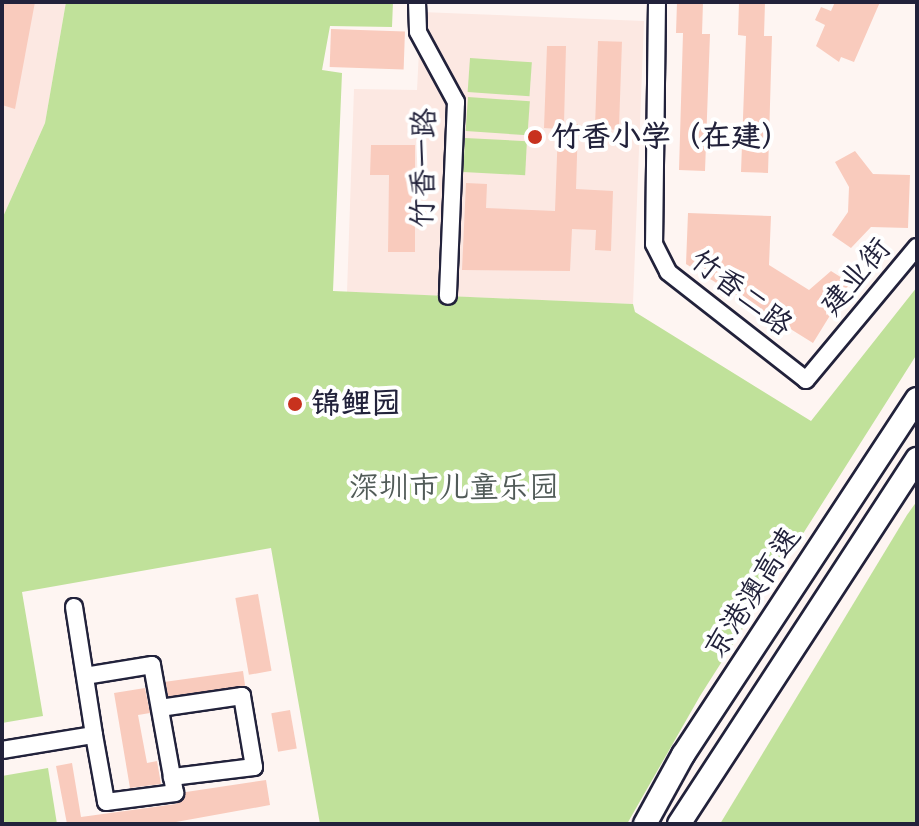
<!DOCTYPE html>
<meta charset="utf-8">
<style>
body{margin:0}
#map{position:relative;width:919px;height:826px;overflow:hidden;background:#fef5f2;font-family:"Comic Neue","LXGW WenKai TC",sans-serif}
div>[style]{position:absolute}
.built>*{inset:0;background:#fce8e2}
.green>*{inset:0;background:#c0e19a;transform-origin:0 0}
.building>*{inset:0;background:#f9cbbd;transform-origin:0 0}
.roads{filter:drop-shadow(2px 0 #22223b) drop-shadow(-2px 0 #22223b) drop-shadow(0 2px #22223b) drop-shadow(0 -2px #22223b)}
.minor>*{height:16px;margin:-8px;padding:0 8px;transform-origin:8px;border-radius:8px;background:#fff}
.highway>*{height:22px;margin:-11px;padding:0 11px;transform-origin:11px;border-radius:11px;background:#fff}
.dots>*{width:22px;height:22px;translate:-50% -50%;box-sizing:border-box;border:4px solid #fff;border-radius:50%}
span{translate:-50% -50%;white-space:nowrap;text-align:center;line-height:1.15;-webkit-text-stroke:8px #fff;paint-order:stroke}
.poi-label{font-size:30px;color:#22223b;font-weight:700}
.left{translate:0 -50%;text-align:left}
.street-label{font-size:30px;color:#22223b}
.park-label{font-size:30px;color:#515b58}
.frame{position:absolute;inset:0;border:4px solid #22223b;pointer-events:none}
</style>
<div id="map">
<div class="built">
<i style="clip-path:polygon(2px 2px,66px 2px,45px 123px,2px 219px)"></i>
<i style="clip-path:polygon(421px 12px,644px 21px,633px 304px,347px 292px,354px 89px,417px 90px)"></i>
</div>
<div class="green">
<i style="clip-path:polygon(66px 2px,393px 2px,392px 27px,330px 26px,322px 70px,342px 73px,333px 291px,633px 304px,635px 312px,811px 421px,917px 287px,917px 354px,700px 696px,627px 824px,320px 824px,271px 548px,22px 592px,43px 716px,2px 723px,2px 219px,45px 123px)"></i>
<i style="left:470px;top:58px;width:62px;height:34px;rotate:4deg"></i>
<i style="left:468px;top:97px;width:62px;height:34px;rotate:4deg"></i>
<i style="left:465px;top:138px;width:62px;height:34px;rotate:3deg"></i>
<i style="clip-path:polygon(917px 501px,917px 824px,720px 824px,907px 515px)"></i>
<i style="clip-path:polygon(48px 768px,57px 824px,2px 824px,2px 776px)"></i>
</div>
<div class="building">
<i style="clip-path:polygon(2px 2px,35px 2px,15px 109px,2px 105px)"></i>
<i style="clip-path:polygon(677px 2px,703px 2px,702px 34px,710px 34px,705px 171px,679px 170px,683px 33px,676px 33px)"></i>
<i style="clip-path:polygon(739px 2px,765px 2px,764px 36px,772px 36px,768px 173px,741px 172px,746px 36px,738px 35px)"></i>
<i style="clip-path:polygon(835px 2px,880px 2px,854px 62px,841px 57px,839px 62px,816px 46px,825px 25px,815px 20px,821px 7px,831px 11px)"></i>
<i style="left:331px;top:29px;width:74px;height:38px;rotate:2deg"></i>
<i style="left:598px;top:41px;width:24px;height:88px;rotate:2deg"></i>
<i style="clip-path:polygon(547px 46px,566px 46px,564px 124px,578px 124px,576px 189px,613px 191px,611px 251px,595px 250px,596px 230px,572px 229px,570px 271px,462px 270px,466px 183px,487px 184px,486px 208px,555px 211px,558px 129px,544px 128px)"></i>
<i style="clip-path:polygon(371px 145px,415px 145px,415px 252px,388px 252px,389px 175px,370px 175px)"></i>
<i style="clip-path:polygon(855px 151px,873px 174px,910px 175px,908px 228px,871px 227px,851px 248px,832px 235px,848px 212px,849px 187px,835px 162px)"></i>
<i style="clip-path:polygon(688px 213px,771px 216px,769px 265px,809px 290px,831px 271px,850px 283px,813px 343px,686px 264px)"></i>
<i style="left:258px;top:594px;width:78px;height:23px;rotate:80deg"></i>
<i style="left:243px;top:671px;width:15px;height:78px;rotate:82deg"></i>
<i style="clip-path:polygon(145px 688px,150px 713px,138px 715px,147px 763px,157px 761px,161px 784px,130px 788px,114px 693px)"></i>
<i style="left:290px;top:710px;width:39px;height:19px;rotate:80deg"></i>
<i style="clip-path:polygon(72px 763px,81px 817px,176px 804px,186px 792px,266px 780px,270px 805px,165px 824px,67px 824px,56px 766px)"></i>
</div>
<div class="roads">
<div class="minor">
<i style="left:417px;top:2px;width:30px;rotate:88deg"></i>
<i style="left:418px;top:32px;width:80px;rotate:61.5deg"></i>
<i style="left:456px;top:102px;width:194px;rotate:92.4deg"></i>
<i style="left:657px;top:2px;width:242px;rotate:90.7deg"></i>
<i style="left:654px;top:244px;width:31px;rotate:63deg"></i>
<i style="left:668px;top:272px;width:175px;rotate:38deg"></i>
<i style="left:806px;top:380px;width:173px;rotate:-50.2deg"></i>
<i style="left:74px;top:607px;width:130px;rotate:81.1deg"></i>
<i style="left:94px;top:735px;width:68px;rotate:79.8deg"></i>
<i style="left:106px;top:802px;width:70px;rotate:-7.4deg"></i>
<i style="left:175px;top:793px;width:130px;rotate:-100.2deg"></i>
<i style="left:152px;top:665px;width:68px;rotate:170.7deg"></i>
<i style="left:160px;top:708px;width:83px;rotate:-8.3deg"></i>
<i style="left:242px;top:696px;width:72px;rotate:80.4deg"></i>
<i style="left:254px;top:767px;width:83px;rotate:173deg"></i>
<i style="left:2px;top:750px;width:93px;rotate:-9.3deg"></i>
</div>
<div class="highway">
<i style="left:645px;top:824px;width:79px;rotate:-61.2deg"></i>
<i style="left:683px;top:755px;width:426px;rotate:-56.7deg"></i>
<i style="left:679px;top:824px;width:436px;rotate:-56.9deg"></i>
</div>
</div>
<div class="dots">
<i style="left:535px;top:137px;background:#c8321e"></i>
<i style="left:295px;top:404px;background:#c8321e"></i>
</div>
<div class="poi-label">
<span class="left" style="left:551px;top:137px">竹香小学（在建）</span>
<span class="left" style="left:311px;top:404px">锦鲤园</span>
</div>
<div class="street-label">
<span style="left:424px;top:168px;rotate:-89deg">竹香一路</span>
<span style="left:856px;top:277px;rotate:-50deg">建业街</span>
<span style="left:741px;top:293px;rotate:38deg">竹香二路</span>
<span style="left:753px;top:593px;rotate:-57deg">京港澳高速</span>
</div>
<div class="park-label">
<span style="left:454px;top:488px">深圳市儿童乐园</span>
</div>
<div class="frame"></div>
</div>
